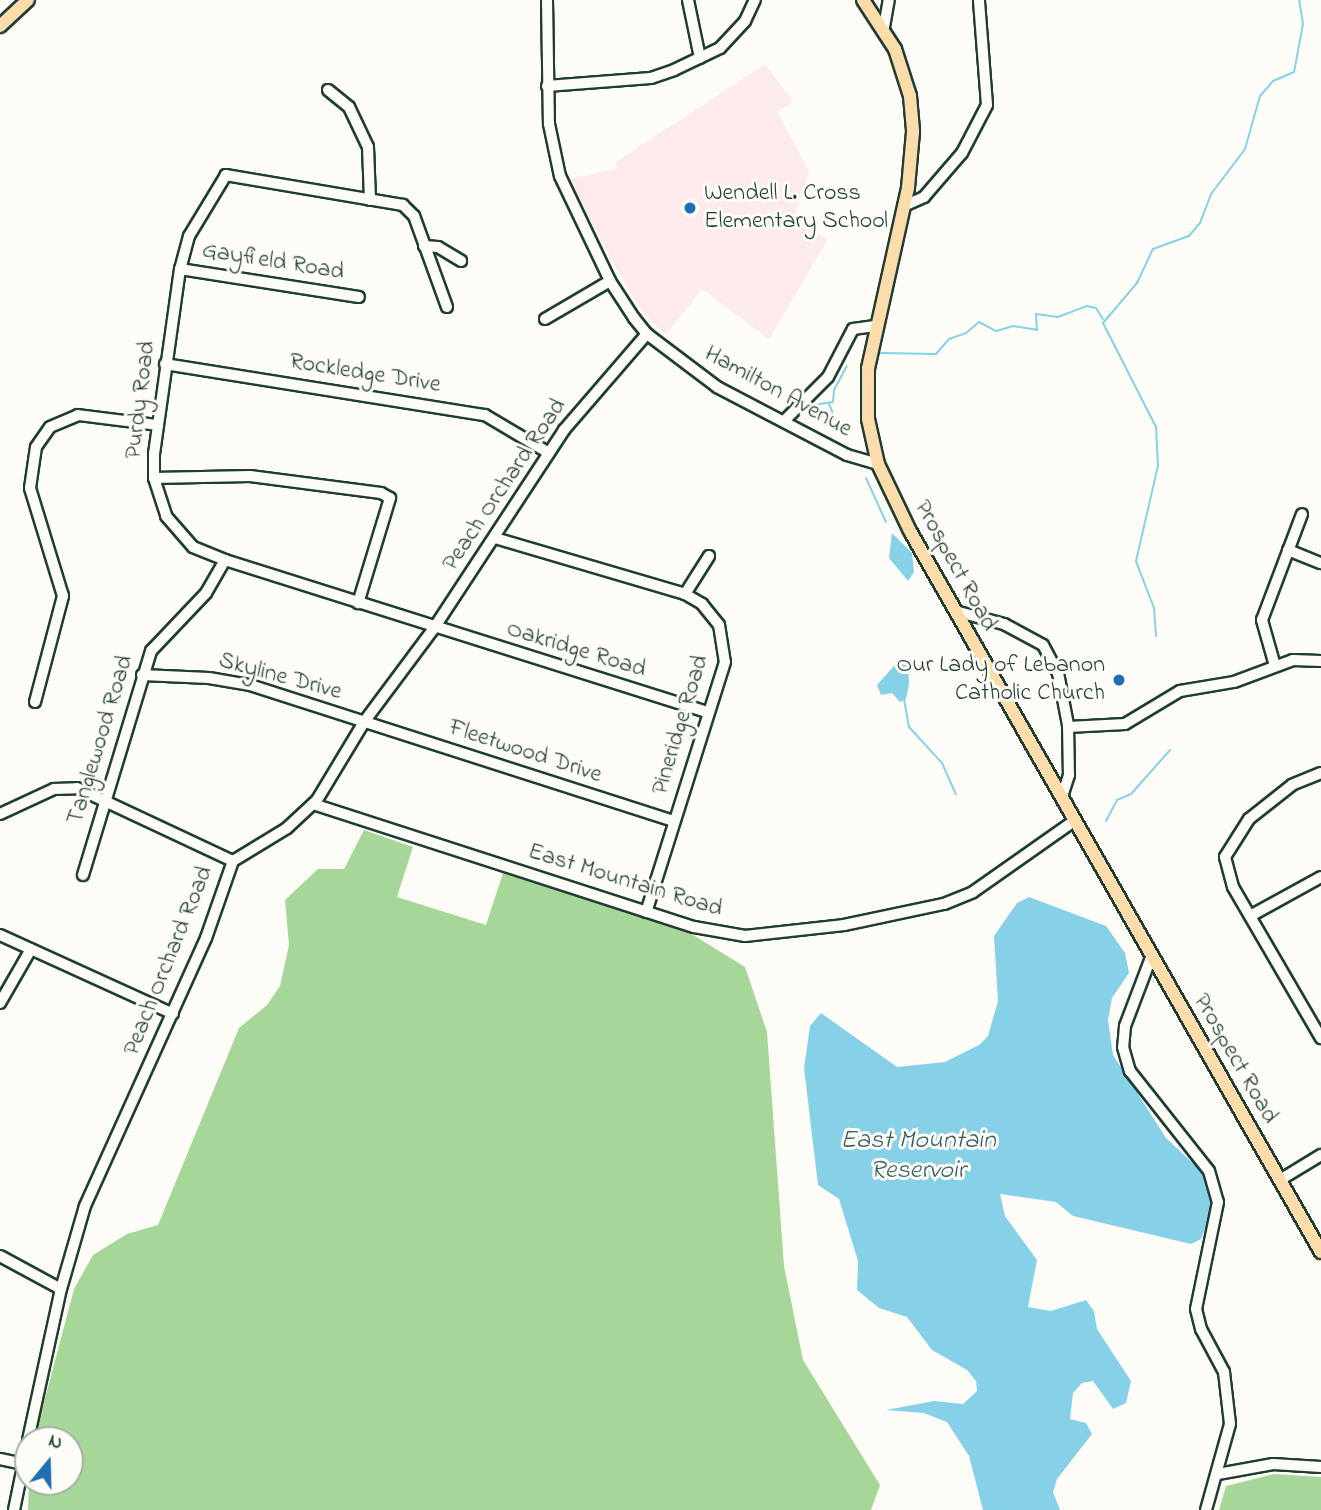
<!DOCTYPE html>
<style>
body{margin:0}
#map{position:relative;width:1321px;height:1510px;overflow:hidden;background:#fdfcf7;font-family:"Indie Flower",sans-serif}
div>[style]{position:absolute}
.built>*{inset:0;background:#fdebec}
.green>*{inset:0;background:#a6d798}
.water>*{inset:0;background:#87d1e8}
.stream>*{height:2px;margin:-1px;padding:0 1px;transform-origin:1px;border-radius:1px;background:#87d1e8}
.roads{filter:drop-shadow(2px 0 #1f3d34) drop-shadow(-2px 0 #1f3d34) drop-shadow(0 2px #1f3d34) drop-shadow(0 -2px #1f3d34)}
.minor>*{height:10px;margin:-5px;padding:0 5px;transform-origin:5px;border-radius:5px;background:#fdfcf7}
.major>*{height:12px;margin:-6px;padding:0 6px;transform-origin:6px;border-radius:6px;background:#fddcac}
.dots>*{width:19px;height:19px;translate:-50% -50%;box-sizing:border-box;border:4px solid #fdfcf7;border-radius:50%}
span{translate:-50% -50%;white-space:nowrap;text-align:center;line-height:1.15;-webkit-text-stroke:6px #fdfcf7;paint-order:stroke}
.poi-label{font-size:24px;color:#1f3d34}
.left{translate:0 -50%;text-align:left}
.right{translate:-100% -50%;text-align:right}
.street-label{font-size:24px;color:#1f3d34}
.water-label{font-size:26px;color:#396261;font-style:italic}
.north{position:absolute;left:14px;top:1426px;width:70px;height:70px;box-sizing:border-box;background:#fdfcf7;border:2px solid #a4b0a9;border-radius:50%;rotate:19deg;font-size:19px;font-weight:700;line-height:28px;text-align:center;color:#1f3d34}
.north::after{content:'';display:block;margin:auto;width:24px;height:32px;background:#1f6fb2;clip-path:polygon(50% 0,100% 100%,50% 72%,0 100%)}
</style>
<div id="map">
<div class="built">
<i style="clip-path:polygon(765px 64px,793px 102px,777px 112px,809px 171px,793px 220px,828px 239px,769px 339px,702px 289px,666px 335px,643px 312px,618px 272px,569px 179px,616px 169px,616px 162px)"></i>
</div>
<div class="green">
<i style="clip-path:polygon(364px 830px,413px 847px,397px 897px,486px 925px,503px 873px,690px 933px,745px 967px,767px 1032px,784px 1266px,803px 1360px,880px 1485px,871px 1510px,28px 1510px,29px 1482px,70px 1482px,70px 1440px,34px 1440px,74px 1289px,93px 1255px,127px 1234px,158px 1225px,239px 1028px,267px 1005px,280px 986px,289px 945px,285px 900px,318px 869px,344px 869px)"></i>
<i style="clip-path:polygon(1274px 1474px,1321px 1477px,1321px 1510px,1219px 1510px,1226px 1486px)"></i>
</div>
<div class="water">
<i style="clip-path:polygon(892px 533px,912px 553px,914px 572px,908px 581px,889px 558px)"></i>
<i style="clip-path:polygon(901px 658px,908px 661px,909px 684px,906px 699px,900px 702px,892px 693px,881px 695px,877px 685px)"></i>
<i style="clip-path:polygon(1029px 897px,1106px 926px,1125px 953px,1129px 973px,1112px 998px,1108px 1020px,1113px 1055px,1166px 1138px,1199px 1169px,1209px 1191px,1211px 1212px,1201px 1239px,1191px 1244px,1073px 1216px,1056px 1202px,1000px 1194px,1005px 1216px,1037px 1260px,1028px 1307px,1051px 1311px,1086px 1300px,1094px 1311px,1097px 1329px,1131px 1381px,1126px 1403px,1113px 1409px,1093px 1381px,1082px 1383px,1073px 1393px,1070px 1419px,1086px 1423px,1092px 1434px,1057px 1479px,1053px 1492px,1060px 1510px,983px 1510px,969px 1456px,947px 1422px,924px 1413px,886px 1410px,934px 1401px,963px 1404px,977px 1391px,976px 1381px,967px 1370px,932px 1350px,907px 1317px,879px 1308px,857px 1290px,858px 1261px,839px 1199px,818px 1185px,804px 1068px,810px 1026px,821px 1013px,897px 1067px,945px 1062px,979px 1045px,988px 1036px,998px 1001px,994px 936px,1017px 903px)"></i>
</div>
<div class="stream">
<i style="left:881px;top:353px;width:55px;rotate:1deg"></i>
<i style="left:936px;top:354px;width:20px;rotate:-49deg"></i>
<i style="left:949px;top:339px;width:18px;rotate:-19deg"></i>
<i style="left:966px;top:333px;width:17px;rotate:-40deg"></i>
<i style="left:979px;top:322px;width:19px;rotate:28deg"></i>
<i style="left:996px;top:331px;width:18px;rotate:-16deg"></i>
<i style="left:1013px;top:326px;width:24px;rotate:9deg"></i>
<i style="left:1037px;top:330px;width:16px;rotate:-94deg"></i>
<i style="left:1036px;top:314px;width:22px;rotate:8deg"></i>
<i style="left:1058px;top:317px;width:31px;rotate:-21deg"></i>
<i style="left:1087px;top:306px;width:9px;rotate:13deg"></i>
<i style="left:1096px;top:308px;width:13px;rotate:58deg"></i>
<i style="left:829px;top:404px;width:23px;rotate:67deg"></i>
<i style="left:808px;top:406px;width:25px;rotate:-9deg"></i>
<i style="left:833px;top:402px;width:12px;rotate:-85deg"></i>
<i style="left:834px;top:390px;width:27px;rotate:-62deg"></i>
<i style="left:866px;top:478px;width:48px;rotate:65.6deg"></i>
<i style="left:1156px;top:636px;width:28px;rotate:-94deg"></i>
<i style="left:1154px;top:608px;width:50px;rotate:-111deg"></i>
<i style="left:1136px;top:561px;width:98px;rotate:-77deg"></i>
<i style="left:1158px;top:466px;width:39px;rotate:-93deg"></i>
<i style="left:1156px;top:427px;width:117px;rotate:-117deg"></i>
<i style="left:1103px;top:323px;width:52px;rotate:-49.6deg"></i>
<i style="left:1137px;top:283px;width:38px;rotate:-65deg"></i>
<i style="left:1153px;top:249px;width:38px;rotate:-20deg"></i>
<i style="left:1189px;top:236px;width:17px;rotate:-50deg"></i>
<i style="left:1200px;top:223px;width:31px;rotate:-69deg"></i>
<i style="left:1211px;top:194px;width:56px;rotate:-52.9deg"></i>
<i style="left:1245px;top:149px;width:55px;rotate:-74.2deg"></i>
<i style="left:1260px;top:96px;width:20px;rotate:-49deg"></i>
<i style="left:1273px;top:81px;width:23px;rotate:-23deg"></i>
<i style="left:1294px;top:72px;width:49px;rotate:-79.4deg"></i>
<i style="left:1303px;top:24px;width:24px;rotate:-99deg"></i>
<i style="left:904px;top:699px;width:28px;rotate:80deg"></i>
<i style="left:909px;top:727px;width:49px;rotate:47.5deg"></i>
<i style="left:942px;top:763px;width:34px;rotate:66deg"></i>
<i style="left:1106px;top:821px;width:24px;rotate:-62deg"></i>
<i style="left:1117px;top:800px;width:15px;rotate:-23deg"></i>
<i style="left:1131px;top:794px;width:59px;rotate:-48.4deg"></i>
</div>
<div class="roads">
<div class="minor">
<i style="left:547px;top:0;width:124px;rotate:89.1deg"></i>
<i style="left:549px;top:124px;width:53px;rotate:78.1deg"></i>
<i style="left:560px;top:176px;width:116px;rotate:64.5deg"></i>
<i style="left:610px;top:281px;width:44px;rotate:57deg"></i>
<i style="left:634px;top:318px;width:21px;rotate:51deg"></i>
<i style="left:647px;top:334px;width:88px;rotate:37.1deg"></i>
<i style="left:717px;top:387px;width:147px;rotate:27.6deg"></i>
<i style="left:847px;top:455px;width:32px;rotate:16deg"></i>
<i style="left:688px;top:0;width:59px;rotate:78.3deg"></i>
<i style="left:884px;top:27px;width:27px;rotate:-80deg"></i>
<i style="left:547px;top:86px;width:104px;rotate:-4.4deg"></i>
<i style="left:651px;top:78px;width:24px;rotate:-19deg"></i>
<i style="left:674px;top:70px;width:51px;rotate:-25.6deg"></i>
<i style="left:720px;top:48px;width:37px;rotate:-47deg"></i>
<i style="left:745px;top:21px;width:23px;rotate:-65deg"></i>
<i style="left:328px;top:90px;width:27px;rotate:39deg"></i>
<i style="left:349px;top:107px;width:44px;rotate:64.6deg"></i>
<i style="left:368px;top:147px;width:53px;rotate:87.8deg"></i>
<i style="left:904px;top:206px;width:22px;rotate:-24deg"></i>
<i style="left:924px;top:197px;width:58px;rotate:-49.2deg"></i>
<i style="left:962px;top:153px;width:54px;rotate:-62.5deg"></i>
<i style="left:987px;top:105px;width:105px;rotate:-94.4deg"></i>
<i style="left:424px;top:246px;width:14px;rotate:4deg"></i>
<i style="left:438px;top:247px;width:27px;rotate:31deg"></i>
<i style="left:180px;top:269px;width:181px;rotate:8.9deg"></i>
<i style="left:447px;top:307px;width:97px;rotate:-109.9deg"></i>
<i style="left:414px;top:216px;width:16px;rotate:-135deg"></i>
<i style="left:403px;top:205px;width:180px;rotate:-170.4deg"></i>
<i style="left:226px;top:175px;width:71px;rotate:121.2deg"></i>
<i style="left:189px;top:236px;width:34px;rotate:105deg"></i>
<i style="left:180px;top:269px;width:186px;rotate:98deg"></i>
<i style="left:154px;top:453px;width:25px;rotate:90deg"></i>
<i style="left:154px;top:478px;width:40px;rotate:72deg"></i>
<i style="left:166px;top:516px;width:41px;rotate:48.9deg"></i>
<i style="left:193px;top:547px;width:35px;rotate:22deg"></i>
<i style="left:225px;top:560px;width:505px;rotate:17.5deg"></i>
<i style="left:545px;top:319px;width:75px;rotate:-30.3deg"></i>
<i style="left:165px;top:364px;width:324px;rotate:9.1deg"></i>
<i style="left:485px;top:415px;width:74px;rotate:30.7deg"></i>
<i style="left:786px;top:419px;width:59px;rotate:-45deg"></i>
<i style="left:828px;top:377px;width:54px;rotate:-62.5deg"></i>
<i style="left:853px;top:329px;width:22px;rotate:-8deg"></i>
<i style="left:154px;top:478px;width:96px;rotate:-1.2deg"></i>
<i style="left:250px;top:476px;width:132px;rotate:7.4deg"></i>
<i style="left:381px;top:493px;width:10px;rotate:29deg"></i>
<i style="left:390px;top:498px;width:110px;rotate:106.9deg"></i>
<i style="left:495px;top:538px;width:198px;rotate:16.4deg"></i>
<i style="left:685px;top:594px;width:20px;rotate:30deg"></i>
<i style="left:702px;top:604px;width:27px;rotate:51deg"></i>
<i style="left:719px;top:625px;width:37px;rotate:81deg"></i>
<i style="left:725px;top:662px;width:262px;rotate:107.5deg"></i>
<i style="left:1288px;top:550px;width:35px;rotate:22deg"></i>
<i style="left:685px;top:594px;width:45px;rotate:-57.7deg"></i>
<i style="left:955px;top:611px;width:51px;rotate:14.9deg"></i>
<i style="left:1004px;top:624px;width:44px;rotate:28.3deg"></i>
<i style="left:1043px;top:645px;width:32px;rotate:62deg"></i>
<i style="left:1058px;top:673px;width:53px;rotate:79.1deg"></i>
<i style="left:1068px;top:725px;width:50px;rotate:88.9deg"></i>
<i style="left:1069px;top:775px;width:23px;rotate:108deg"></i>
<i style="left:1275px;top:666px;width:48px;rotate:-105.8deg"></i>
<i style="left:1262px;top:620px;width:113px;rotate:-69.3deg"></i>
<i style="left:142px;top:675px;width:67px;rotate:2.6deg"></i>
<i style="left:209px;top:678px;width:42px;rotate:9.7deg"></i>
<i style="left:250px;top:685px;width:444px;rotate:17.8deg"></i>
<i style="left:35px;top:702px;width:110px;rotate:-75.2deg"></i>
<i style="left:63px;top:596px;width:113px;rotate:-107deg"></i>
<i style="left:30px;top:488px;width:41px;rotate:-81.7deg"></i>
<i style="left:36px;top:447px;width:24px;rotate:-55deg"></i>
<i style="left:50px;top:427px;width:30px;rotate:-23deg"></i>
<i style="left:78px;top:415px;width:80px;rotate:7.2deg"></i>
<i style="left:1068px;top:727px;width:57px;rotate:-3deg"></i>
<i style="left:1125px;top:724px;width:64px;rotate:-31deg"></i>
<i style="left:1180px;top:691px;width:55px;rotate:-9.5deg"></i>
<i style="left:1234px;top:682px;width:63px;rotate:-20.4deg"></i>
<i style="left:1293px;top:660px;width:28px;rotate:2deg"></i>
<i style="left:1321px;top:773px;width:31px;rotate:158deg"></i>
<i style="left:1292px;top:785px;width:55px;rotate:141.7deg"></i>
<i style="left:1249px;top:819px;width:45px;rotate:122.3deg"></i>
<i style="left:1225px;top:857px;width:31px;rotate:75deg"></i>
<i style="left:1233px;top:887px;width:175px;rotate:59.8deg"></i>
<i style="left:313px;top:804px;width:400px;rotate:17.9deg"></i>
<i style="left:694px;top:927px;width:52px;rotate:10deg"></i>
<i style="left:745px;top:936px;width:100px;rotate:-6.3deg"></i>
<i style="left:844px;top:925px;width:102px;rotate:-11.9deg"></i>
<i style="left:944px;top:904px;width:31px;rotate:-22deg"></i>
<i style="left:973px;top:892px;width:123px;rotate:-35.1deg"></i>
<i style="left:0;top:814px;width:60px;rotate:-24.8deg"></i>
<i style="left:54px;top:789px;width:23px;rotate:-2deg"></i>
<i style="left:77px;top:788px;width:172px;rotate:25.1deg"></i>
<i style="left:83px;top:875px;width:234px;rotate:-73.1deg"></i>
<i style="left:151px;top:651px;width:80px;rotate:-46.5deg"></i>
<i style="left:206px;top:593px;width:38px;rotate:-60deg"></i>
<i style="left:1252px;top:915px;width:79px;rotate:-28.8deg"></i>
<i style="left:0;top:935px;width:190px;rotate:24.5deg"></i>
<i style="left:1152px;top:955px;width:76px;rotate:110.8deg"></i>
<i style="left:1125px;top:1026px;width:21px;rotate:95deg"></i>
<i style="left:1123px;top:1047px;width:25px;rotate:74deg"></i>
<i style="left:1130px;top:1071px;width:127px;rotate:51.7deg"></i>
<i style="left:1209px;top:1171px;width:32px;rotate:74deg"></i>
<i style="left:1218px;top:1202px;width:109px;rotate:101.6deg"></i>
<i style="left:1196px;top:1309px;width:21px;rotate:76deg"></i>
<i style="left:1201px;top:1329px;width:49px;rotate:61.9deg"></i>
<i style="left:1224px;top:1372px;width:52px;rotate:83.4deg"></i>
<i style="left:1230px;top:1424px;width:89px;rotate:105.6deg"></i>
<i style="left:0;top:1003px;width:62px;rotate:-60.1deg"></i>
<i style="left:1280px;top:1180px;width:48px;rotate:-31.4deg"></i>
<i style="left:0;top:1256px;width:69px;rotate:28.4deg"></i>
<i style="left:28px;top:1440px;width:155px;rotate:-77.7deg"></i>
<i style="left:61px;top:1289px;width:86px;rotate:-73.9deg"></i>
<i style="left:85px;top:1206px;width:294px;rotate:-65.7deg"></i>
<i style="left:206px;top:938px;width:82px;rotate:-70.7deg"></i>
<i style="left:233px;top:861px;width:63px;rotate:-31.4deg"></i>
<i style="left:287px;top:828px;width:41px;rotate:-43deg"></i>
<i style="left:317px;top:800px;width:91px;rotate:-58.9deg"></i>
<i style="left:364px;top:722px;width:117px;rotate:-53.3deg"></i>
<i style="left:434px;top:628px;width:237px;rotate:-56.7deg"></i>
<i style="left:564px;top:430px;width:127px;rotate:-49.2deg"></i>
<i style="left:0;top:1459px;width:24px;rotate:12deg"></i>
<i style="left:1218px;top:1474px;width:56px;rotate:-10.3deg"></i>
<i style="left:1273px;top:1464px;width:48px;rotate:3.6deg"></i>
<i style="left:14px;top:1510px;width:69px;rotate:-78.4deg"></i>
</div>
<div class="major">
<i style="left:863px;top:0;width:59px;rotate:56.9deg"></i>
<i style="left:895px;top:49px;width:49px;rotate:72.3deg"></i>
<i style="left:910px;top:96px;width:36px;rotate:85deg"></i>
<i style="left:913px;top:132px;width:56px;rotate:95.1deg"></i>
<i style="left:908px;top:188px;width:184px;rotate:102.5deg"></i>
<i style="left:868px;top:368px;width:51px;rotate:90deg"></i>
<i style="left:868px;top:419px;width:46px;rotate:77.5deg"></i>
<i style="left:878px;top:464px;width:74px;rotate:64.5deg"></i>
<i style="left:910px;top:531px;width:830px;rotate:60.32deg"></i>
<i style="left:0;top:26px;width:38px;rotate:-43deg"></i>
</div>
</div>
<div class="dots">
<i style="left:690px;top:208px;background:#1f6fb2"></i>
<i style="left:1119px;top:680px;background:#1f6fb2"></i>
</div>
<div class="poi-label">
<span class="left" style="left:704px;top:208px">Wendell L. Cross<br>Elementary School</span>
<span class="right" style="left:1105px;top:680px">Our Lady of Lebanon<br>Catholic Church</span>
</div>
<div class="street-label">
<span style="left:273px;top:262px;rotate:9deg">Gayfield Road</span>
<span style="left:365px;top:374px;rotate:9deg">Rockledge Drive</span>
<span style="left:778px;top:392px;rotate:29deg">Hamilton Avenue</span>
<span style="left:141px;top:400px;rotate:-83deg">Purdy Road</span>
<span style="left:505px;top:485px;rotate:-56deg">Peach Orchard Road</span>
<span style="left:955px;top:566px;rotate:61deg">Prospect Road</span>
<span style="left:576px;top:650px;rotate:17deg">Oakridge Road</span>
<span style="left:280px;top:677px;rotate:15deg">Skyline Drive</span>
<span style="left:681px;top:725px;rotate:-73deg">Pineridge Road</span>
<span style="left:101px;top:740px;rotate:-73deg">Tanglewood Road</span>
<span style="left:525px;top:752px;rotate:18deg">Fleetwood Drive</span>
<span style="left:625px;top:881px;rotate:17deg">East Mountain Road</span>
<span style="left:169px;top:961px;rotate:-68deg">Peach Orchard Road</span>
<span style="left:1235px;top:1059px;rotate:60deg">Prospect Road</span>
</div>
<div class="water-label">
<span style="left:918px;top:1157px">East Mountain<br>Reservoir</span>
</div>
<div class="north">N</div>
</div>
